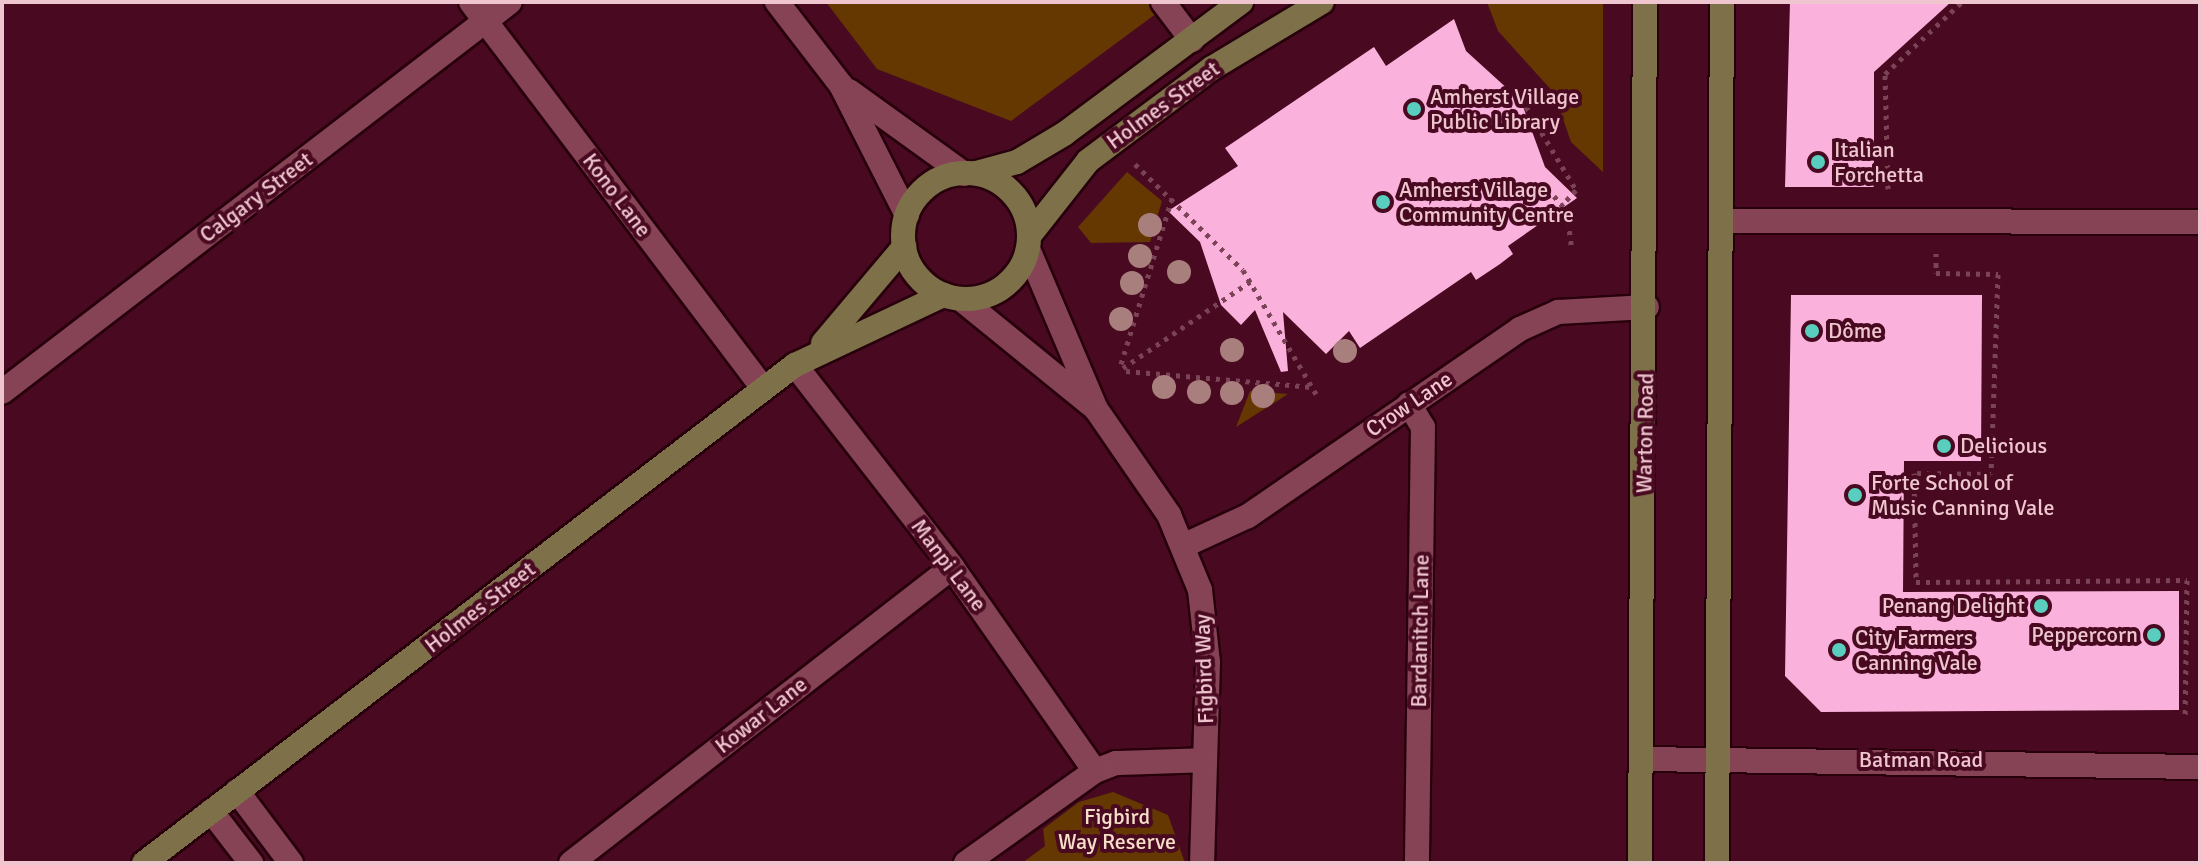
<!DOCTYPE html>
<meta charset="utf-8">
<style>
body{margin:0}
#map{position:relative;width:2202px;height:865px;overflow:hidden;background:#490a21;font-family:Signika,sans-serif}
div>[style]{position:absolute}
.green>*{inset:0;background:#643800}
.building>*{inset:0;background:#fab2dc}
.path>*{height:5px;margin-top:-2.5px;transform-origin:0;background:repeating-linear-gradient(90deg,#7b4356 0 4px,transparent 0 10px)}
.roads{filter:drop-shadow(2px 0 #27000c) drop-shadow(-2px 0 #27000c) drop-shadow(0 2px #27000c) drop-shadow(0 -2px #27000c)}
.minor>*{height:24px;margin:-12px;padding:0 12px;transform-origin:12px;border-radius:12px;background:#864355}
.major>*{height:24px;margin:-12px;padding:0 12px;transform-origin:12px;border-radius:12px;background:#7e7149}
.major>.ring{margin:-12px;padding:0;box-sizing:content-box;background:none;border:24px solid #7e7149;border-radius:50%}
.trees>*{width:24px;height:24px;margin:-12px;border-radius:50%;background:#a87f7d}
.dots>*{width:22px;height:22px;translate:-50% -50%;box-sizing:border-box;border:4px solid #490a21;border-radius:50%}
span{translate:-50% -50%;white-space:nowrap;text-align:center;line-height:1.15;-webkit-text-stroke:8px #490a21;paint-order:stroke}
.poi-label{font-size:22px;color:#efc6cf}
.left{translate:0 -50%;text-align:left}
.right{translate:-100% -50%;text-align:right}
.street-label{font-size:22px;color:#efc6cf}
.park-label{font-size:22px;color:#f6dec9}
.frame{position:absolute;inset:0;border:4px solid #efc6cf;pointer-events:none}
</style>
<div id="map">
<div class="green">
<i style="clip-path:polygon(826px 2px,1149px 2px,1157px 13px,1011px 121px,877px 69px)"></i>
<i style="clip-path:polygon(1487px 2px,1603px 2px,1603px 172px,1571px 142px,1554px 93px,1498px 31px)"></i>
<i style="clip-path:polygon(1127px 172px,1162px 201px,1150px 242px,1091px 243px,1078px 227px)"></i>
<i style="clip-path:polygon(1250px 391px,1288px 394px,1236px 427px)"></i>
<i style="clip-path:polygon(1113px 792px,1168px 815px,1185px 863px,1022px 863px,1045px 846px,1043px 829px,1079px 802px)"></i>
</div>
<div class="building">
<i style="clip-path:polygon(1790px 2px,1951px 2px,1874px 72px,1874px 187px,1785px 187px)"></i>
<i style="clip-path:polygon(1454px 19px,1466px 51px,1521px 101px,1545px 167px,1577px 198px,1508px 246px,1513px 254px,1500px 264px,1476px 280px,1471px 272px,1360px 348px,1349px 331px,1326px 354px,1283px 312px,1288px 371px,1281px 372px,1255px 310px,1241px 325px,1221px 305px,1200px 242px,1168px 211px,1238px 166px,1225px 148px,1374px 47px,1386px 66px)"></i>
<i style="clip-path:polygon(1791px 295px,1982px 295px,1981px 461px,1904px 461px,1903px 592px,2179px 591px,2179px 710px,1821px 712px,1785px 676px)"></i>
</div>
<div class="path">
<i style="left:1521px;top:98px;width:107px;rotate:59.1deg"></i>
<i style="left:1576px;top:190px;width:21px;rotate:133deg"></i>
<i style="left:1135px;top:164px;width:151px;rotate:44.5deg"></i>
<i style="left:1243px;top:270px;width:144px;rotate:59.5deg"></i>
<i style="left:1888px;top:189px;width:115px;rotate:-91.5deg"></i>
<i style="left:1885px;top:74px;width:105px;rotate:-43.1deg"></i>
<i style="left:1554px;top:196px;width:20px;rotate:49deg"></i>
<i style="left:1567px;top:211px;width:38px;rotate:83deg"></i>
<i style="left:1936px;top:253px;width:20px;rotate:90deg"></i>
<i style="left:1936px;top:273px;width:62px;rotate:0.9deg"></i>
<i style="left:1998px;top:274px;width:200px;rotate:92deg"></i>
<i style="left:1991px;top:474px;width:77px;rotate:-179.3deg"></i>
<i style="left:1914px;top:473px;width:109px;rotate:88.9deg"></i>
<i style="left:1916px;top:582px;width:271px;rotate:-0.4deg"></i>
<i style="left:2187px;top:580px;width:139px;rotate:90.8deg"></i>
<i style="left:1121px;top:364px;width:177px;rotate:-72.9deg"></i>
<i style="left:1123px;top:368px;width:155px;rotate:-34.2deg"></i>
<i style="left:1126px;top:371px;width:187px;rotate:4.9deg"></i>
</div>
<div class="roads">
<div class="minor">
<i style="left:471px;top:2px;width:485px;rotate:52.9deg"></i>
<i style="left:777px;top:2px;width:105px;rotate:52.4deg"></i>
<i style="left:841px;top:85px;width:146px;rotate:63.1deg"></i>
<i style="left:1163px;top:2px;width:48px;rotate:52.7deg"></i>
<i style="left:849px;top:91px;width:142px;rotate:35.8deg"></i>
<i style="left:1721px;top:221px;width:479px;rotate:0.1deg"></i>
<i style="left:1028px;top:249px;width:174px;rotate:67deg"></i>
<i style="left:1096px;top:409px;width:129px;rotate:55.4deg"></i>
<i style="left:1169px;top:515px;width:81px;rotate:67.5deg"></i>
<i style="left:1200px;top:590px;width:72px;rotate:83.7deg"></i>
<i style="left:1208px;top:662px;width:201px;rotate:91.7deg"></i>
<i style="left:962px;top:300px;width:166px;rotate:39.1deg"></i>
<i style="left:795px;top:365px;width:256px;rotate:52.1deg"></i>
<i style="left:952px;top:567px;width:249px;rotate:55deg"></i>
<i style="left:2px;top:392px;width:640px;rotate:-37.51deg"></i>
<i style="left:1409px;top:404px;width:27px;rotate:59deg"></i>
<i style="left:1423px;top:427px;width:436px;rotate:90.8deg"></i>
<i style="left:1185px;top:545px;width:69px;rotate:-24.7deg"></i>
<i style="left:1248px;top:516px;width:330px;rotate:-34.5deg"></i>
<i style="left:1520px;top:329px;width:42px;rotate:-24.1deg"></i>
<i style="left:1558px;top:312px;width:89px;rotate:-3.2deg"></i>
<i style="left:1641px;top:759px;width:559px;rotate:0.82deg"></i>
<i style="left:237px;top:791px;width:90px;rotate:53.1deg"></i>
<i style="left:211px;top:811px;width:66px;rotate:52.4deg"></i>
<i style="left:571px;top:863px;width:482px;rotate:-37.8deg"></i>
<i style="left:966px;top:863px;width:158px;rotate:-35.5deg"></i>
<i style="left:1095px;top:771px;width:22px;rotate:-21deg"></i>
<i style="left:1116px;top:763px;width:89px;rotate:-1.9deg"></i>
</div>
<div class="major">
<i style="left:976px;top:173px;width:42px;rotate:-15deg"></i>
<i style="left:1017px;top:162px;width:55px;rotate:-30.8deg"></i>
<i style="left:1064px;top:134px;width:221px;rotate:-36.7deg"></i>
<i class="ring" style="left:903px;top:173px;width:102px;height:102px"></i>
<i style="left:1029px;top:236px;width:95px;rotate:-51.8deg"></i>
<i style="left:1088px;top:161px;width:155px;rotate:-36.9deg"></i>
<i style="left:1212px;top:68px;width:128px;rotate:-31deg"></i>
<i style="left:823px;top:343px;width:126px;rotate:-49.8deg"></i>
<i style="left:144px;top:863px;width:820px;rotate:-37.42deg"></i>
<i style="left:795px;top:365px;width:164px;rotate:-25.3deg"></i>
<i style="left:1640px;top:863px;width:861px;rotate:-89.67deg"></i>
<i style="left:1717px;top:863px;width:861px;rotate:-89.67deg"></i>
</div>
</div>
<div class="trees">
<i style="left:1150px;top:225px"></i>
<i style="left:1140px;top:256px"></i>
<i style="left:1179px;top:272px"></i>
<i style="left:1132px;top:283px"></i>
<i style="left:1121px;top:319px"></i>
<i style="left:1232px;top:350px"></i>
<i style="left:1345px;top:351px"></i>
<i style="left:1164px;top:387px"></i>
<i style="left:1199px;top:392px"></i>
<i style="left:1232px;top:393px"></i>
<i style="left:1263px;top:396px"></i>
</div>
<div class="dots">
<i style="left:1414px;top:109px;background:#59cebf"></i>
<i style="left:1818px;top:162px;background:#59cebf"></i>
<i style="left:1383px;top:202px;background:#59cebf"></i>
<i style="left:1812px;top:331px;background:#59cebf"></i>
<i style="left:1944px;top:446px;background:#59cebf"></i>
<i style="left:1855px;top:495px;background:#59cebf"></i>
<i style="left:2041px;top:606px;background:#59cebf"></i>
<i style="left:2154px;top:635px;background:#59cebf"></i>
<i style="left:1839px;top:650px;background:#59cebf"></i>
</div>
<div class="poi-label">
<span class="left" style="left:1430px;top:109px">Amherst Village<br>Public Library</span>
<span class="left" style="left:1834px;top:162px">Italian<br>Forchetta</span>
<span class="left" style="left:1399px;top:202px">Amherst Village<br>Community Centre</span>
<span class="left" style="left:1828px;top:331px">Dôme</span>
<span class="left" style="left:1960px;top:446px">Delicious</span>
<span class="left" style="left:1871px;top:495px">Forte School of<br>Music Canning Vale</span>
<span class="right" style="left:2025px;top:606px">Penang Delight</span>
<span class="right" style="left:2138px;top:635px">Peppercorn</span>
<span class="left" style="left:1855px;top:650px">City Farmers<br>Canning Vale</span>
</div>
<div class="street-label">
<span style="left:1163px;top:105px;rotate:-36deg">Holmes Street</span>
<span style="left:617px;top:195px;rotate:53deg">Kono Lane</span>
<span style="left:256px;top:197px;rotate:-37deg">Calgary Street</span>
<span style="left:1409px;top:404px;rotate:-34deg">Crow Lane</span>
<span style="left:1645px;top:433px;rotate:-89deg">Warton Road</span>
<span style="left:949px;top:565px;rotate:53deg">Manpi Lane</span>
<span style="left:480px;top:607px;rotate:-38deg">Holmes Street</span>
<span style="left:1420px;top:631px;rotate:-89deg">Bardanitch Lane</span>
<span style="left:1204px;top:669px;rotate:-92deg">Figbird Way</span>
<span style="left:761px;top:715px;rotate:-38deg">Kowar Lane</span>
<span style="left:1921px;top:760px">Batman Road</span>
</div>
<div class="park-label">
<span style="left:1117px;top:829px">Figbird<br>Way Reserve</span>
</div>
<div class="frame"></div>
</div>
